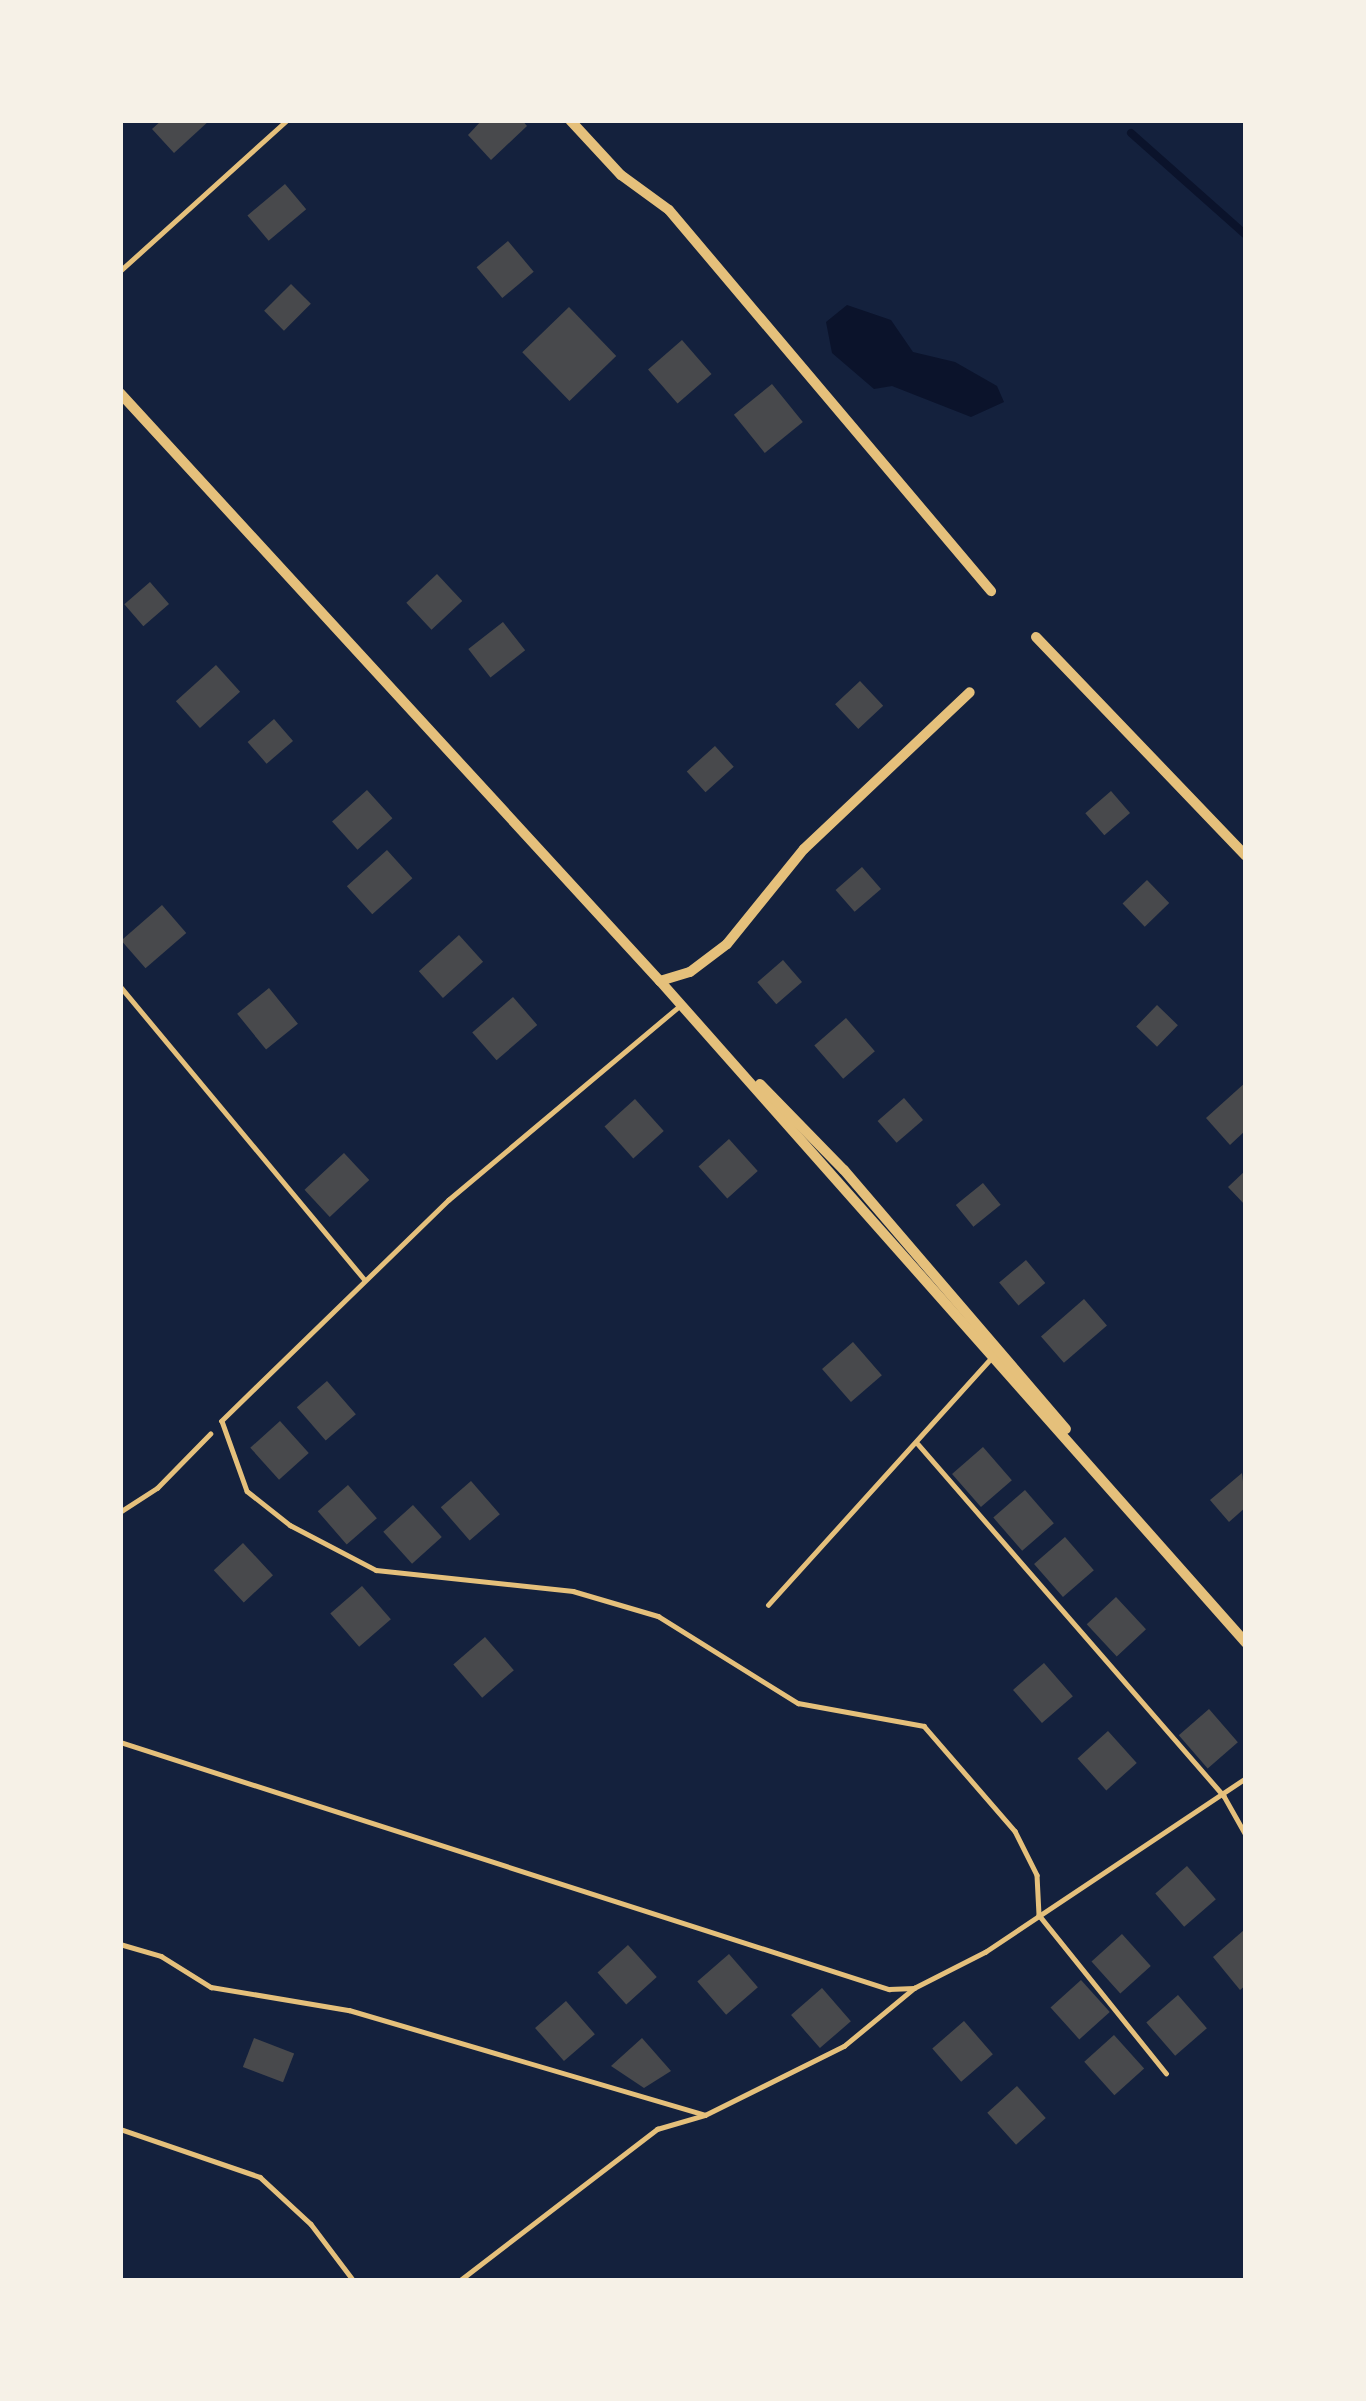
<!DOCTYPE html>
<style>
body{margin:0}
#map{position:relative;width:1366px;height:2401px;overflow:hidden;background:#14213d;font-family:Helvetica,sans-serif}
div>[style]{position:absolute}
.water>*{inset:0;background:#0b132b}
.stream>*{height:8px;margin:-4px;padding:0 4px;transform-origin:4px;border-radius:4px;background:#0b132b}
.building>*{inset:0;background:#48494c;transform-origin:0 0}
.path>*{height:4.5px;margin:-2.25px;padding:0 2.25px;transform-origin:2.25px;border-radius:2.25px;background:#e5c07b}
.service>*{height:4.5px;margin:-2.25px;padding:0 2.25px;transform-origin:2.25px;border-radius:2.25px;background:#e5c07b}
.minor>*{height:10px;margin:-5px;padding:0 5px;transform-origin:5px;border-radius:5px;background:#e5c07b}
span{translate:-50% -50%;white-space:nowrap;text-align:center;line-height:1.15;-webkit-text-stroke:9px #f6f1e7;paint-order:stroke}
.frame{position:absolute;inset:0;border:123px solid #f6f1e7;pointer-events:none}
</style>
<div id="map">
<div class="water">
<i style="clip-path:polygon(847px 305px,891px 320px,913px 352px,955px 362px,997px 386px,1004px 402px,971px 417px,892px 386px,874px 389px,832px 353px,826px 322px)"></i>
</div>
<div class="stream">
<i style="left:1131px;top:133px;width:154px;rotate:41.6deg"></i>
</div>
<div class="building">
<i style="clip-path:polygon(162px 120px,210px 120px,174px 153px,152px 129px)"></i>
<i style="clip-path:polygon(482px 120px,522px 120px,527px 126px,491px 160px,468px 135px)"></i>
<i style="left:285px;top:184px;width:33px;height:49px;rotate:50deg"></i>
<i style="left:508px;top:241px;width:40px;height:41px;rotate:50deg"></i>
<i style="left:291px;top:284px;width:28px;height:38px;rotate:45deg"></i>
<i style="left:569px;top:307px;width:68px;height:65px;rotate:46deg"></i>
<i style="left:682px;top:340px;width:45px;height:45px;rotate:49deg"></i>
<i style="left:772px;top:384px;width:49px;height:49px;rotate:51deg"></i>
<i style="left:437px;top:574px;width:37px;height:42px;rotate:47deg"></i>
<i style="left:150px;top:582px;width:29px;height:34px;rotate:49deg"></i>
<i style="left:503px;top:622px;width:36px;height:44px;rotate:52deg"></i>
<i style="left:216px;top:665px;width:36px;height:54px;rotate:48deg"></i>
<i style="left:860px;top:681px;width:34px;height:34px;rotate:47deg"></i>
<i style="left:274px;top:719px;width:29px;height:35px;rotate:49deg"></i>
<i style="left:715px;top:746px;width:28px;height:38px;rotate:48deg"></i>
<i style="left:367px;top:790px;width:38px;height:47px;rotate:48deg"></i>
<i style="left:1111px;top:791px;width:29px;height:34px;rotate:49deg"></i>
<i style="left:387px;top:850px;width:38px;height:54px;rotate:48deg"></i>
<i style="left:862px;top:867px;width:29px;height:35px;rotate:49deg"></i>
<i style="left:1147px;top:880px;width:32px;height:34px;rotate:46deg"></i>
<i style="left:162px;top:905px;width:37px;height:54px;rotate:49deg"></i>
<i style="left:459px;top:935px;width:36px;height:54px;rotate:48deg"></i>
<i style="left:783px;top:960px;width:29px;height:34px;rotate:49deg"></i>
<i style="left:269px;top:988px;width:46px;height:41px;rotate:51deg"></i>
<i style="left:513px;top:997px;width:37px;height:54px;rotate:49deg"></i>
<i style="left:1157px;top:1005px;width:29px;height:30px;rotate:44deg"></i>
<i style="left:846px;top:1018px;width:44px;height:42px;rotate:49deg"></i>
<i style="clip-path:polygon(1246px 1082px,1246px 1130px,1230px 1145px,1206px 1118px)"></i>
<i style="left:904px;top:1098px;width:29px;height:35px;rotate:49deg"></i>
<i style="left:635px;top:1099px;width:43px;height:41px;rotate:48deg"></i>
<i style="left:729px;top:1139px;width:43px;height:41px;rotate:48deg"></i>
<i style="left:344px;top:1153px;width:37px;height:54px;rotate:47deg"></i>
<i style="clip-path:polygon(1246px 1170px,1246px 1206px,1228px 1187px)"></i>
<i style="left:983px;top:1183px;width:28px;height:35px;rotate:51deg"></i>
<i style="left:1026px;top:1260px;width:30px;height:35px;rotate:50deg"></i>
<i style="left:1084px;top:1299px;width:35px;height:57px;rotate:49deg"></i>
<i style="left:853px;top:1342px;width:44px;height:41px;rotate:49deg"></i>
<i style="left:327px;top:1381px;width:44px;height:40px;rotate:49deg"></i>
<i style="left:280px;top:1421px;width:43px;height:40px;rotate:48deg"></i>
<i style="left:983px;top:1447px;width:44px;height:41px;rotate:49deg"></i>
<i style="clip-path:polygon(1242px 1473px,1246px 1507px,1229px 1522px,1210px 1500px)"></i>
<i style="left:471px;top:1481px;width:44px;height:40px;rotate:49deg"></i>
<i style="left:348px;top:1485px;width:44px;height:40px;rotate:49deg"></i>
<i style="left:1025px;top:1490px;width:44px;height:42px;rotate:49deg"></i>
<i style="left:413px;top:1505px;width:43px;height:40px;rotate:48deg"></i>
<i style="left:1065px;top:1537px;width:44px;height:41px;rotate:49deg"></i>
<i style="left:243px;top:1543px;width:44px;height:40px;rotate:47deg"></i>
<i style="left:362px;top:1586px;width:44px;height:42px;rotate:49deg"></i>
<i style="left:1116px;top:1597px;width:44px;height:40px;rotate:47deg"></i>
<i style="left:485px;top:1637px;width:44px;height:42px;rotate:49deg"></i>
<i style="left:1044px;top:1663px;width:44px;height:41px;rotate:49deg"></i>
<i style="left:1209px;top:1709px;width:44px;height:40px;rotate:49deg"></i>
<i style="left:1108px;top:1731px;width:43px;height:41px;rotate:48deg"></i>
<i style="left:1187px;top:1866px;width:44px;height:42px;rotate:49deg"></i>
<i style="clip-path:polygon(1244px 1930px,1246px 1985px,1240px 1990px,1213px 1957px)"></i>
<i style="left:1122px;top:1934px;width:43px;height:41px;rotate:48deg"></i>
<i style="left:628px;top:1945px;width:43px;height:41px;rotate:48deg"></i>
<i style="left:729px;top:1954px;width:44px;height:42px;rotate:49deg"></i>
<i style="left:1081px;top:1980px;width:43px;height:41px;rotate:48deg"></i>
<i style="left:822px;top:1988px;width:44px;height:41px;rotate:49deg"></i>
<i style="left:1178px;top:1995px;width:44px;height:42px;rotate:49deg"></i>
<i style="left:566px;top:2001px;width:44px;height:41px;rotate:49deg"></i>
<i style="left:964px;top:2021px;width:44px;height:42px;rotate:49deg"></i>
<i style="left:1114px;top:2035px;width:45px;height:40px;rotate:48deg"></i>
<i style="left:254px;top:2038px;width:43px;height:31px;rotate:21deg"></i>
<i style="clip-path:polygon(642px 2038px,671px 2071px,644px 2088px,611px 2066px)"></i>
<i style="left:1017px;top:2086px;width:43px;height:40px;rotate:48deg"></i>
</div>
<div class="path">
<i style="left:120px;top:1512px;width:44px;rotate:-33deg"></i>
<i style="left:157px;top:1488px;width:76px;rotate:-45.5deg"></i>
</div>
<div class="service">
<i style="left:120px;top:271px;width:225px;rotate:-42.1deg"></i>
<i style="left:120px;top:986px;width:381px;rotate:50.2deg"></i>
<i style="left:679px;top:1007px;width:300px;rotate:140deg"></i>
<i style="left:449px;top:1200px;width:317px;rotate:135.8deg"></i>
<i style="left:222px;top:1421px;width:74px;rotate:70.3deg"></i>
<i style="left:247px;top:1491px;width:55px;rotate:38.3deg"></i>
<i style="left:290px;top:1525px;width:97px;rotate:27.6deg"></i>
<i style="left:376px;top:1570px;width:198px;rotate:6.1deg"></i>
<i style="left:573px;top:1591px;width:89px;rotate:16.4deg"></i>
<i style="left:658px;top:1616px;width:165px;rotate:31.9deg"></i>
<i style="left:798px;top:1703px;width:128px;rotate:10.3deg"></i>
<i style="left:924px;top:1726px;width:139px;rotate:49.1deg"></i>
<i style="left:1015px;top:1831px;width:49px;rotate:63.4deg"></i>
<i style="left:1037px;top:1875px;width:40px;rotate:87.1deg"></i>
<i style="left:1039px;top:1915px;width:203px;rotate:51.2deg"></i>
<i style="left:918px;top:1444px;width:466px;rotate:49deg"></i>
<i style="left:1224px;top:1796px;width:45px;rotate:60.6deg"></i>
<i style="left:768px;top:1605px;width:333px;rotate:-47.9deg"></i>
<i style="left:120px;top:1742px;width:808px;rotate:17.81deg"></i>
<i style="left:889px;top:1989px;width:25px;rotate:-2deg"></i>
<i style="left:914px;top:1988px;width:80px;rotate:-26.9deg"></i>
<i style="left:985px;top:1952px;width:314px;rotate:-33.7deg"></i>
<i style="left:120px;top:1944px;width:43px;rotate:16.3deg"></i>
<i style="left:161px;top:1956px;width:59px;rotate:31.8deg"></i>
<i style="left:211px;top:1987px;width:140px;rotate:9.5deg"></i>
<i style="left:349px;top:2010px;width:371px;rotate:16.4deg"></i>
<i style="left:120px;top:2129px;width:148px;rotate:18.9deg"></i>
<i style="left:260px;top:2177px;width:69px;rotate:42.7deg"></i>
<i style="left:311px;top:2224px;width:71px;rotate:53deg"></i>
<i style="left:459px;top:2281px;width:250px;rotate:-37.5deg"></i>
<i style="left:657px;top:2129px;width:50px;rotate:-16.3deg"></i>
<i style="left:705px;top:2115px;width:155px;rotate:-26.4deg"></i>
<i style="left:844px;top:2046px;width:91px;rotate:-39.6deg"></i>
</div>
<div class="minor">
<i style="left:570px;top:120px;width:75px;rotate:47.2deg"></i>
<i style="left:621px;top:175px;width:59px;rotate:36.1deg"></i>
<i style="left:669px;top:210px;width:499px;rotate:49.8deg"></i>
<i style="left:120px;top:393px;width:798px;rotate:47.44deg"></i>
<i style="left:660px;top:981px;width:884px;rotate:48.48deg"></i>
<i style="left:1036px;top:637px;width:303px;rotate:46.2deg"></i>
<i style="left:660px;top:981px;width:31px;rotate:-17deg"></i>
<i style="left:690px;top:972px;width:46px;rotate:-37.1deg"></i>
<i style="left:727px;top:944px;width:122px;rotate:-51deg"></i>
<i style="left:804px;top:849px;width:228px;rotate:-43.4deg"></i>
<i style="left:760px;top:1084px;width:120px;rotate:45.7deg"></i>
<i style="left:844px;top:1170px;width:341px;rotate:49.4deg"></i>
</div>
<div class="frame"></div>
</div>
